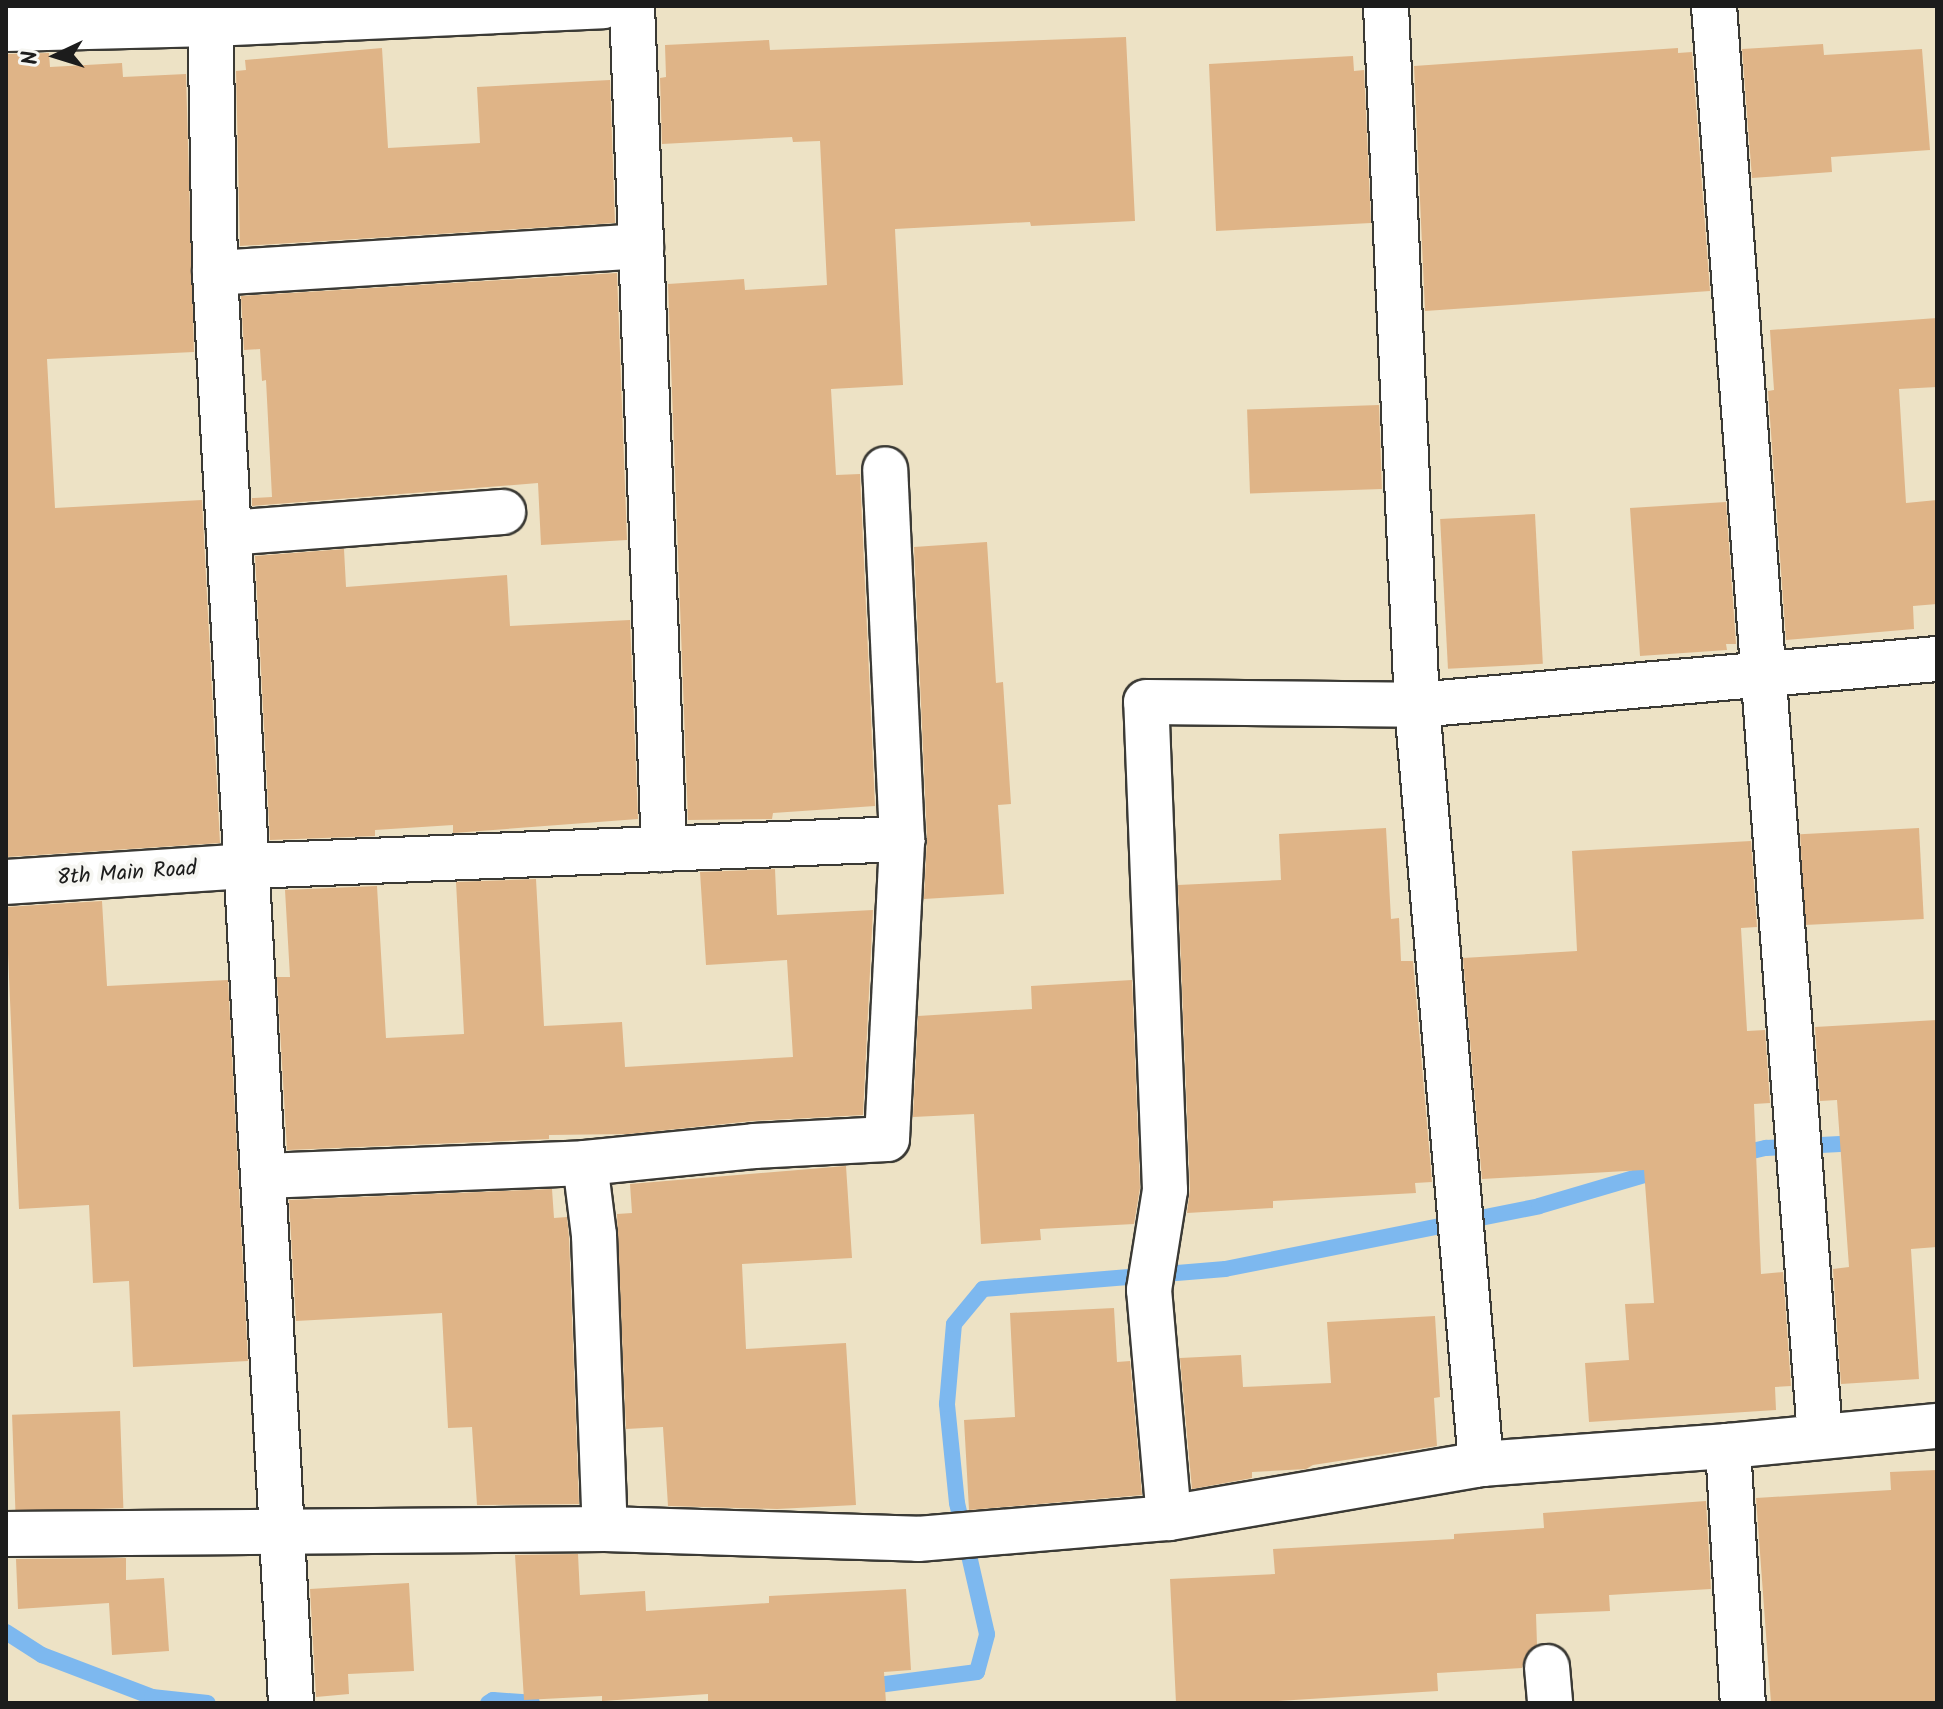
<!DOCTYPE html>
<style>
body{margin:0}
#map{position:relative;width:1943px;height:1709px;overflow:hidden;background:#ede2c5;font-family:Kalam,sans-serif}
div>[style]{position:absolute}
.stream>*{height:16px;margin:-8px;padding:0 8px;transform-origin:8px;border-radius:8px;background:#7db8ef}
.building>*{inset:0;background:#dfb487;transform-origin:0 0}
.roads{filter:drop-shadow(2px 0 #3b3a35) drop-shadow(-2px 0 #3b3a35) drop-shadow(0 2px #3b3a35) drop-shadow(0 -2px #3b3a35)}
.street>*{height:44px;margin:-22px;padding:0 22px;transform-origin:22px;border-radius:22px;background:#fff}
span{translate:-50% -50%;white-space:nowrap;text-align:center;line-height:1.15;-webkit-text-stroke:8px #f6f6f2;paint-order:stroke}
.street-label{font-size:22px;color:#1c1c1c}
.frame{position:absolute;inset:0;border:8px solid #1c1c1c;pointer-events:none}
.north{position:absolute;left:16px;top:16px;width:80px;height:80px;-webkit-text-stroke:6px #f6f6f2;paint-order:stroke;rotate:266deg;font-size:22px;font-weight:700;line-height:32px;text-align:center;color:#1c1c1c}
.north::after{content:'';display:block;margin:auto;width:28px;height:36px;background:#1c1c1c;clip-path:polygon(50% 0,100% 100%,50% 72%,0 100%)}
</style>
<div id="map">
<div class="stream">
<i style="left:1735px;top:1155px;width:32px;rotate:-13deg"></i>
<i style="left:1766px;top:1148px;width:93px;rotate:-3.1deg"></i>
<i style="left:6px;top:1632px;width:43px;rotate:32.6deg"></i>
<i style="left:42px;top:1655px;width:118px;rotate:20.9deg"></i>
<i style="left:152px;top:1697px;width:56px;rotate:6.1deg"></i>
<i style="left:863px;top:1687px;width:115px;rotate:-7.5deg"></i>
<i style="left:977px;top:1672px;width:39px;rotate:-75deg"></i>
<i style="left:987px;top:1634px;width:134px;rotate:-102.9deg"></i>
<i style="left:957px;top:1503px;width:100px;rotate:-95.8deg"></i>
<i style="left:947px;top:1404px;width:80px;rotate:-85deg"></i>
<i style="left:954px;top:1324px;width:45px;rotate:-50.4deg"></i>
<i style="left:983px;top:1289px;width:243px;rotate:-4.7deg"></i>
<i style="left:1225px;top:1269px;width:320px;rotate:-11.3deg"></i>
<i style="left:1539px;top:1206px;width:131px;rotate:-16.4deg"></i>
<i style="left:488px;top:1703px;width:6px;rotate:-31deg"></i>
<i style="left:493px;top:1700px;width:39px;rotate:4deg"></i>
</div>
<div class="building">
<i style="clip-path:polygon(1126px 37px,1135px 221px,1031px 226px,1030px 222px,895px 229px,903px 385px,831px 389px,836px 475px,860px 474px,875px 806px,773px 813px,772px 819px,688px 820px,668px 284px,744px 279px,745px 290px,827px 285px,820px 141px,793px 142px,792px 137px,662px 144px,660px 78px,666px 77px,665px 45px,769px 40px,770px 50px)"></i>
<i style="clip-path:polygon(1823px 44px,1824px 55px,1922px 49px,1930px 150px,1831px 157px,1832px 172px,1752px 178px,1742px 49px)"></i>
<i style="clip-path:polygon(382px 48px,388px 148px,480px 143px,477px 87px,610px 80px,615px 223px,240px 246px,236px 71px,246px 70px,245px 60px)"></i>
<i style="clip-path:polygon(1678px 48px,1678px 53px,1692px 52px,1710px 291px,1425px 311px,1414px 66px)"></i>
<i style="clip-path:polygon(49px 53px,50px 67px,122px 63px,123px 77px,186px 74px,194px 352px,47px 359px,55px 508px,202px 500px,220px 843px,6px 857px,6px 54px)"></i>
<i style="clip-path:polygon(1353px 56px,1354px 71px,1364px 70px,1371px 223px,1216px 231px,1209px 64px)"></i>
<i style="clip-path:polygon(617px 273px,627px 540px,541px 545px,538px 483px,252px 506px,252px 498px,272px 497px,266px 380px,262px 381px,260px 349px,244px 350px,241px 296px)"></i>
<i style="clip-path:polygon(1937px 318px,1937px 387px,1899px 389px,1906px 503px,1937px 500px,1937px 604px,1913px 606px,1914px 629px,1786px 640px,1768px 391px,1774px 390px,1770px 330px)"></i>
<i style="left:1379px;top:405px;width:84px;height:132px;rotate:88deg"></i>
<i style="clip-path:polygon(1726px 502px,1736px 644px,1726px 644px,1727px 650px,1640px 656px,1630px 508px)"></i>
<i style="left:1535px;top:514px;width:150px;height:95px;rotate:87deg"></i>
<i style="clip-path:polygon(987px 542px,996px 683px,1003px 682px,1011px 804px,998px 805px,1004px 894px,924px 899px,927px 838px,914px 547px)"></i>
<i style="clip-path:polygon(344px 549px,346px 587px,507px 575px,510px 626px,630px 620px,638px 819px,453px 833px,453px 825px,375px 830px,375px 836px,270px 840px,255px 556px)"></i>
<i style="clip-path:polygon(1386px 828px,1391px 919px,1399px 918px,1401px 961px,1413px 961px,1432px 1182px,1415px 1183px,1416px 1193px,1273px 1201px,1273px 1208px,1187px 1213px,1190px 1189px,1178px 885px,1281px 880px,1279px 834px)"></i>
<i style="left:1919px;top:828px;width:91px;height:119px;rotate:87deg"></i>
<i style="clip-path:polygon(1751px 841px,1757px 927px,1741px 928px,1747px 1031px,1765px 1030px,1770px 1103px,1754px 1104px,1761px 1274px,1783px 1272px,1791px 1386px,1775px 1387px,1776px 1410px,1589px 1422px,1585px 1363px,1629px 1360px,1625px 1304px,1654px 1303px,1644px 1170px,1482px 1179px,1463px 958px,1577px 951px,1572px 851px)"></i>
<i style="clip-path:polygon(775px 869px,777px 915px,873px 910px,863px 1115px,752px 1121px,628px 1134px,549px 1135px,549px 1139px,287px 1150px,277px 977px,290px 977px,285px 890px,377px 886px,386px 1038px,464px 1034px,456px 882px,536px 879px,544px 1026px,622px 1022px,625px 1067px,793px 1057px,787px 960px,706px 965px,700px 872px)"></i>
<i style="clip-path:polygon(102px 901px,107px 986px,228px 980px,248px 1361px,133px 1367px,129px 1281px,93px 1283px,89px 1205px,19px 1209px,6px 907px)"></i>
<i style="clip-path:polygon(1132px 980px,1140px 1188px,1134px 1224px,1040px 1229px,1041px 1240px,981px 1244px,974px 1114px,913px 1117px,918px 1016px,1032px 1009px,1031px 986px)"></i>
<i style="clip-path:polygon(1937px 1020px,1937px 1247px,1911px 1249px,1919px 1379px,1841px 1384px,1833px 1269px,1849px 1267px,1837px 1100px,1820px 1101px,1815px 1027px)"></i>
<i style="clip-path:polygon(846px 1166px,852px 1258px,742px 1264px,746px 1349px,846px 1343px,856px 1505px,777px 1509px,668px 1506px,663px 1427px,626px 1429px,617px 1214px,632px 1213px,630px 1184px)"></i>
<i style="clip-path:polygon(552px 1189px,554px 1218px,567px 1217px,569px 1237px,579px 1504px,477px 1505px,472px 1427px,448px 1428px,442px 1313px,296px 1321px,289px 1200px)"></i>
<i style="clip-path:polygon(1114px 1308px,1117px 1362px,1130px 1361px,1142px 1495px,969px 1510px,964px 1420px,1015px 1417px,1010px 1313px)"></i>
<i style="clip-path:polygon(1435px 1316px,1440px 1397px,1434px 1398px,1437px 1446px,1313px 1465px,1306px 1469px,1252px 1472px,1252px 1478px,1192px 1489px,1180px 1358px,1241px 1355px,1243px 1387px,1331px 1383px,1327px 1322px)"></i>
<i style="left:120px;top:1411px;width:97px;height:108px;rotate:88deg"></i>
<i style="clip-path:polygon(1937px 1470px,1937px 1703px,1771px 1703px,1756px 1498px,1891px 1490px,1890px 1472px)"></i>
<i style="clip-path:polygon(1706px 1501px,1711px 1589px,1609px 1595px,1610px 1611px,1536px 1614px,1537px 1645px,1525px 1656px,1522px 1668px,1437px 1673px,1438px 1691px,1247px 1703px,1176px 1703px,1170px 1579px,1275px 1574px,1273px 1549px,1454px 1539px,1454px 1534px,1544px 1528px,1543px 1513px)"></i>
<i style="clip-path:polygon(578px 1554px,580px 1595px,645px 1591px,646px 1611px,769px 1603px,769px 1596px,906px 1589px,911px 1670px,884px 1672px,886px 1703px,708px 1703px,708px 1694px,602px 1701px,602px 1696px,524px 1700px,515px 1555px)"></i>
<i style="clip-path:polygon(126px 1558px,126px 1580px,164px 1578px,169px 1651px,112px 1655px,109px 1603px,18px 1609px,16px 1559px)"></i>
<i style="clip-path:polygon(409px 1583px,414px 1671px,348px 1674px,349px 1694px,316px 1697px,310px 1589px)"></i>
</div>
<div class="roads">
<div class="street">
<i style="left:210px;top:6px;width:267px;rotate:88.9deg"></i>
<i style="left:215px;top:273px;width:1432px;rotate:86.96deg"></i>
<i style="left:632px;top:6px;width:844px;rotate:87.83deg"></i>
<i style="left:1386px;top:6px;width:700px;rotate:87.46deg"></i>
<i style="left:1417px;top:705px;width:762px;rotate:85.18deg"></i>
<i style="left:1714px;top:6px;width:1434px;rotate:85.76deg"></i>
<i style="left:6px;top:29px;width:205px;rotate:-1.4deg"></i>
<i style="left:211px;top:24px;width:392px;rotate:-2.6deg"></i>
<i style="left:215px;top:273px;width:427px;rotate:-3.6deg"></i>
<i style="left:229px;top:533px;width:275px;rotate:-4.4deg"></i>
<i style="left:6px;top:882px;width:244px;rotate:-3.8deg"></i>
<i style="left:249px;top:866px;width:654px;rotate:-2.37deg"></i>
<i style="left:902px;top:839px;width:370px;rotate:-92.6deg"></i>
<i style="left:585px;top:1163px;width:170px;rotate:-5.7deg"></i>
<i style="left:754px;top:1146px;width:133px;rotate:-3deg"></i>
<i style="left:887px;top:1139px;width:300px;rotate:-87.1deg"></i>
<i style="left:264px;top:1176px;width:321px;rotate:-2.3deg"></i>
<i style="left:585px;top:1163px;width:73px;rotate:82.9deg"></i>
<i style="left:594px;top:1235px;width:294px;rotate:87.9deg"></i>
<i style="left:1728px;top:1446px;width:257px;rotate:86.7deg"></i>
<i style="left:1169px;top:1518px;width:229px;rotate:-95deg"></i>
<i style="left:1149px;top:1290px;width:101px;rotate:-80.9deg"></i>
<i style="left:1165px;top:1190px;width:488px;rotate:-92.2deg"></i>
<i style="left:1146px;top:702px;width:271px;rotate:0.6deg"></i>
<i style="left:1417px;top:705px;width:522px;rotate:-5.06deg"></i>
<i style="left:6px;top:1534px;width:599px;rotate:-0.48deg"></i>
<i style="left:605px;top:1529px;width:313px;rotate:1.8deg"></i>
<i style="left:918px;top:1539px;width:252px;rotate:-4.8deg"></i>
<i style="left:1169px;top:1518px;width:317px;rotate:-9.8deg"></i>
<i style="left:1481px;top:1464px;width:248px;rotate:-4.2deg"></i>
<i style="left:1728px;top:1446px;width:210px;rotate:-5.5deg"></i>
<i style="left:1547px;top:1667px;width:36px;rotate:85deg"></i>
</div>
</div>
<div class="street-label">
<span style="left:127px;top:874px;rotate:-4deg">8th Main Road</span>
</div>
<div class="frame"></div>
<div class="north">N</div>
</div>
